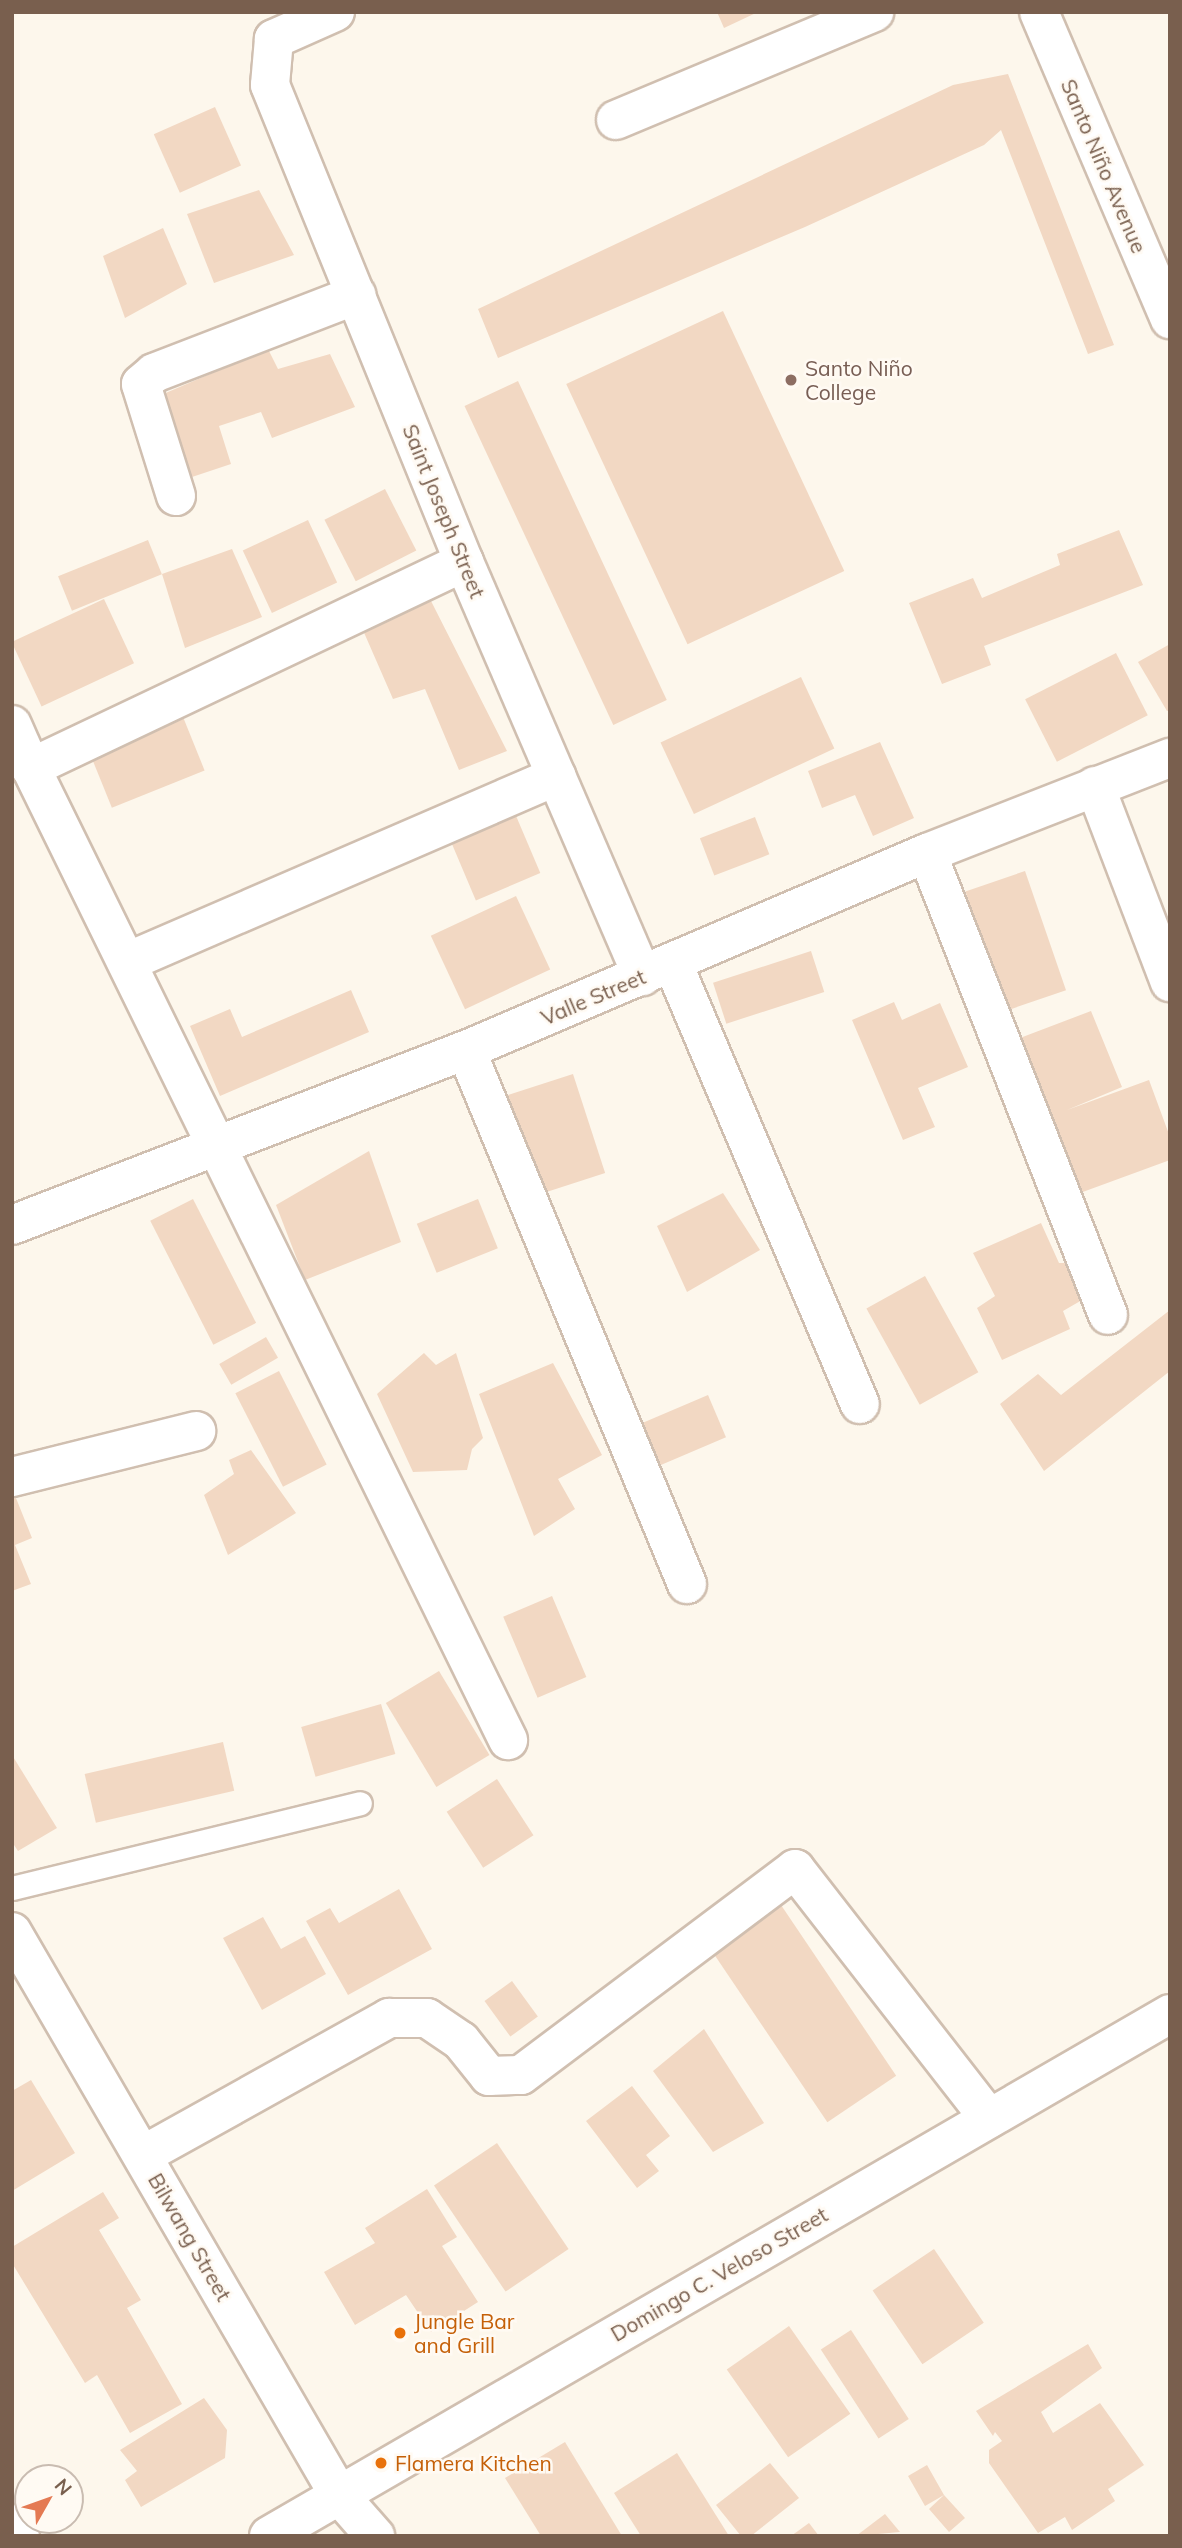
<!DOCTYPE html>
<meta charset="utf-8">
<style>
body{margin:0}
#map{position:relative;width:1182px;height:2548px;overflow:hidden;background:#fdf7ec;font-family:Mulish,sans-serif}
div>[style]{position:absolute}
.building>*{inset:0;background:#f2d8c3;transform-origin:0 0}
.roads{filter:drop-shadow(2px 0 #d0bfb0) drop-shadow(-2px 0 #d0bfb0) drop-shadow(0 2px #d0bfb0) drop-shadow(0 -2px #d0bfb0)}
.service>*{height:23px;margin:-11.5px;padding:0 11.5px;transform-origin:11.5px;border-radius:11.5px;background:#fff}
.minor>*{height:38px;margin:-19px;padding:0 19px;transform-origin:19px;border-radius:19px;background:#fff}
.secondary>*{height:38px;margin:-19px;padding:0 19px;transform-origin:19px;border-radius:19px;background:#fff}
.dots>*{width:19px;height:19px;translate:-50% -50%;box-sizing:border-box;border:4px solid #fffaf3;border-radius:50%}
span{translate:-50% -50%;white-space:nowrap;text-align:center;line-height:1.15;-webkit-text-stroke:5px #fffaf3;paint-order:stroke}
.street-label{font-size:21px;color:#795f4e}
.education-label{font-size:21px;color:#785e54}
.left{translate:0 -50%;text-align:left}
.food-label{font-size:21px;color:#c56008}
.frame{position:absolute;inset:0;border:14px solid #795f4e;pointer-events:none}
.north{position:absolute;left:14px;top:2464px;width:70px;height:70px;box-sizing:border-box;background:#fffaf3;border:2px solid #c9bcb1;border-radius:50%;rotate:50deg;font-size:19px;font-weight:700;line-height:28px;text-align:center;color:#795f4e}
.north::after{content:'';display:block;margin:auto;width:24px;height:32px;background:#e47a53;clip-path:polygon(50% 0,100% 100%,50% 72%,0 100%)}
</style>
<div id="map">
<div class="building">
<i style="clip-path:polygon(717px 12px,758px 12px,724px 28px)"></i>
<i style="clip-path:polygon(1008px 74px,1114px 345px,1088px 354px,1001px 130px,984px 145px,805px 227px,498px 358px,478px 309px,953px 85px)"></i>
<i style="left:215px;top:107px;width:64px;height:67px;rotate:66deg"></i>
<i style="clip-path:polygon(259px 190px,294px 255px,214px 283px,187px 214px)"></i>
<i style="clip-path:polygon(163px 228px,187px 284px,125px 318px,103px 256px)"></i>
<i style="left:723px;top:311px;width:287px;height:173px;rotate:65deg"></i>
<i style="clip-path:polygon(268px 349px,278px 369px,330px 354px,355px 407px,272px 438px,261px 412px,219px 426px,231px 464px,189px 478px,161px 395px)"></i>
<i style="left:518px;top:381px;width:352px;height:59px;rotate:65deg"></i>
<i style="left:385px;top:489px;width:69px;height:68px;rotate:63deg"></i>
<i style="left:308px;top:520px;width:69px;height:72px;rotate:65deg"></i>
<i style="clip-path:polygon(1119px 530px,1143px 585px,984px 646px,991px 665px,942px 684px,909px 603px,973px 578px,982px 598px,1060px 565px,1057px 554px)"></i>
<i style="left:148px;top:540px;width:37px;height:97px;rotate:68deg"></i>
<i style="clip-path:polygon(232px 549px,262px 617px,185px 648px,162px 574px)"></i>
<i style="left:104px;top:599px;width:71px;height:102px;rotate:65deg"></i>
<i style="clip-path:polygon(431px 601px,507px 751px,459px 770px,425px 689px,393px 699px,362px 628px)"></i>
<i style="clip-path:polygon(1170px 644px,1170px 710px,1167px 711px,1138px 662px)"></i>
<i style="left:1116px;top:653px;width:70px;height:102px;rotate:63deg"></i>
<i style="left:801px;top:677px;width:79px;height:155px;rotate:65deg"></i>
<i style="left:181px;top:712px;width:63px;height:100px;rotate:68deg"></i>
<i style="clip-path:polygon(880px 742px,914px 818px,873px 836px,855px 795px,822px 808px,808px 771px)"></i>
<i style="left:511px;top:804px;width:75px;height:70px;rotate:67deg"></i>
<i style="left:755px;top:817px;width:40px;height:59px;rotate:69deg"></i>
<i style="left:1025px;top:871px;width:126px;height:63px;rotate:71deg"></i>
<i style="left:516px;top:896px;width:81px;height:94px;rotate:65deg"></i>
<i style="left:811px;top:951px;width:43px;height:103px;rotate:72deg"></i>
<i style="clip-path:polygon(351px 990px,369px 1032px,220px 1096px,190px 1026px,230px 1009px,242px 1037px)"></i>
<i style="clip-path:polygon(894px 1002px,902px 1020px,940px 1003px,968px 1067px,918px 1088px,935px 1127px,903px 1140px,852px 1020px)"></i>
<i style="clip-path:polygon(1091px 1011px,1122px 1087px,1067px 1110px,1149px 1080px,1170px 1137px,1170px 1160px,1080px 1193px,1020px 1038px)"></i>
<i style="left:573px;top:1074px;width:104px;height:77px;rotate:72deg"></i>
<i style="clip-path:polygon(369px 1151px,401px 1242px,305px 1280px,276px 1205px)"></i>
<i style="clip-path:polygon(723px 1193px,760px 1250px,687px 1292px,657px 1226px)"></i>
<i style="left:193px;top:1199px;width:139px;height:48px;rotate:63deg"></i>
<i style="left:478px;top:1199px;width:53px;height:66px;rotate:68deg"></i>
<i style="clip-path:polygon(1041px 1223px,1059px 1263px,1078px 1263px,1089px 1296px,1063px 1311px,1070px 1329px,1002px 1360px,977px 1308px,995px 1296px,973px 1253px)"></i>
<i style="left:925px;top:1276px;width:110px;height:67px;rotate:61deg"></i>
<i style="clip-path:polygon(1170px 1310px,1170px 1371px,1044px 1471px,1000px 1404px,1038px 1374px,1061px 1395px)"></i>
<i style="left:266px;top:1337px;width:24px;height:54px;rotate:60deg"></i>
<i style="clip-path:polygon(424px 1353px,436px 1365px,456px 1353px,483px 1438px,472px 1449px,467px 1470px,413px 1472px,377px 1394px)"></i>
<i style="clip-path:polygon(553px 1363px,602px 1455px,558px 1479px,575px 1509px,534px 1536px,479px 1394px)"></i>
<i style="left:279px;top:1371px;width:105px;height:49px;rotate:63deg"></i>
<i style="left:708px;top:1395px;width:46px;height:72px;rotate:67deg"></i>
<i style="clip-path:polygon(251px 1450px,296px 1513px,228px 1555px,204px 1495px,234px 1474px,229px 1460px)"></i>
<i style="clip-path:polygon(12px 1488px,32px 1538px,15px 1545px,31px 1584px,12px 1591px)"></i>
<i style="left:552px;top:1596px;width:88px;height:53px;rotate:67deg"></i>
<i style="left:439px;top:1671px;width:98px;height:62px;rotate:59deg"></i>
<i style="left:381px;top:1704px;width:52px;height:83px;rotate:74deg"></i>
<i style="left:223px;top:1742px;width:50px;height:142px;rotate:77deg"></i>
<i style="clip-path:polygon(12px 1755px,57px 1828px,18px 1851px,12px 1842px)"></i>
<i style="left:497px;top:1779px;width:67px;height:60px;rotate:57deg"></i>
<i style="clip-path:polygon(399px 1889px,432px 1949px,348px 1995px,306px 1921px,330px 1908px,339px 1923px)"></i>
<i style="left:781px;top:1905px;width:206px;height:83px;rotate:56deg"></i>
<i style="clip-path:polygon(263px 1917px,281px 1949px,305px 1936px,326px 1974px,262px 2010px,223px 1938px)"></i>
<i style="left:512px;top:1981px;width:44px;height:34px;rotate:54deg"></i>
<i style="clip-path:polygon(704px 2029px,764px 2123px,713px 2152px,653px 2071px)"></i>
<i style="clip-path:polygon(31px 2080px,75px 2153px,12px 2191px,12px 2091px)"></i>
<i style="clip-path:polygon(632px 2086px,670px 2136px,646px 2155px,659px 2171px,637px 2188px,586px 2121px)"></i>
<i style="left:497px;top:2143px;width:128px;height:76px;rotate:56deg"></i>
<i style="clip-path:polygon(427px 2189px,457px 2237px,442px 2246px,478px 2302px,431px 2332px,406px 2295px,355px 2325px,324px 2272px,375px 2243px,365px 2228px)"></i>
<i style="clip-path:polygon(103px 2192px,119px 2218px,99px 2230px,141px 2300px,127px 2308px,182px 2404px,130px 2433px,97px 2375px,85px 2383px,12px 2263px,12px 2247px)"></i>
<i style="left:934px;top:2249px;width:89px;height:74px;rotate:56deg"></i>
<i style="left:789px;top:2326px;width:107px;height:76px;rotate:55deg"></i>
<i style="left:851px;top:2330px;width:106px;height:36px;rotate:57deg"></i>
<i style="clip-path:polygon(1088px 2344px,1102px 2368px,1041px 2412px,1053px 2433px,1100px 2403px,1144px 2465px,1108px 2489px,1115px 2501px,1072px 2530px,1065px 2517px,1038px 2533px,989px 2463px,989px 2450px,1002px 2441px,995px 2432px,993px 2436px,976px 2411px)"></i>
<i style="clip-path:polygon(204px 2398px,227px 2430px,225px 2458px,141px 2507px,125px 2480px,137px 2471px,120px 2450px)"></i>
<i style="clip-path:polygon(565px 2442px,622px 2536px,541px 2536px,505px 2478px)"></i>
<i style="clip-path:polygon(677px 2453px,729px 2536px,641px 2536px,614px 2493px)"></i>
<i style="clip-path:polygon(770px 2463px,799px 2498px,751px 2536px,741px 2536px,716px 2505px)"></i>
<i style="clip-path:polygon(927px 2465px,944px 2495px,965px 2518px,949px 2532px,929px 2509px,944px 2495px,925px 2506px,908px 2476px)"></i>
<i style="clip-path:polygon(885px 2514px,900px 2532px,856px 2536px)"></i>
<i style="clip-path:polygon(809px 2523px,819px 2536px,791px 2536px)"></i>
</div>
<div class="roads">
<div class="service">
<i style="left:12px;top:1888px;width:358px;rotate:-13.7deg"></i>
</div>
<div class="minor">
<i style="left:335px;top:12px;width:67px;rotate:156.1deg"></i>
<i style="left:274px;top:39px;width:46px;rotate:95deg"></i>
<i style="left:270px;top:85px;width:515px;rotate:67.87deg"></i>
<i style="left:464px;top:562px;width:451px;rotate:66.7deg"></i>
<i style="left:1039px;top:12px;width:334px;rotate:66.9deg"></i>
<i style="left:616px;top:120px;width:280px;rotate:-22.7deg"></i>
<i style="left:176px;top:496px;width:117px;rotate:-107.4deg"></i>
<i style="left:141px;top:384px;width:17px;rotate:-40deg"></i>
<i style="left:154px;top:373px;width:217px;rotate:-21.1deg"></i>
<i style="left:464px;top:562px;width:480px;rotate:154.6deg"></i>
<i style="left:31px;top:768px;width:1083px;rotate:63.86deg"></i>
<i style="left:12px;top:725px;width:47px;rotate:66.2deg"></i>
<i style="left:1095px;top:786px;width:210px;rotate:69.1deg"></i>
<i style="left:927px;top:853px;width:496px;rotate:68.6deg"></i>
<i style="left:127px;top:962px;width:468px;rotate:-23.4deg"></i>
<i style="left:673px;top:964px;width:478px;rotate:67deg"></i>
<i style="left:466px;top:1050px;width:578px;rotate:67.52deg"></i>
<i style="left:12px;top:1225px;width:487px;rotate:-21.1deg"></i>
<i style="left:466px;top:1050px;width:501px;rotate:-23.14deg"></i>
<i style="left:927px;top:853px;width:261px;rotate:-21.4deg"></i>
<i style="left:12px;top:1477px;width:190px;rotate:-14deg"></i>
<i style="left:12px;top:1932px;width:651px;rotate:59.85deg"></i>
<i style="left:339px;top:2495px;width:55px;rotate:48.7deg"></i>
<i style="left:143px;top:2155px;width:282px;rotate:-29.1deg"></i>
<i style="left:389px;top:2018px;width:38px"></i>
<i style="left:427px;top:2018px;width:41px;rotate:34.1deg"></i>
<i style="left:461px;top:2041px;width:45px;rotate:51.3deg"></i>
<i style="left:489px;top:2076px;width:32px;rotate:-2deg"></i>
<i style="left:521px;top:2075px;width:343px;rotate:-36.9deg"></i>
<i style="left:795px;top:1869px;width:316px;rotate:52.1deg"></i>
<i style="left:12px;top:2524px;width:14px;rotate:56deg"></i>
</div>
<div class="secondary">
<i style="left:269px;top:2536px;width:1041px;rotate:-30.09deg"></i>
</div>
</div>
<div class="dots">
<i style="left:791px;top:380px;background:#8d6e63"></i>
<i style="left:400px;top:2333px;background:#e8710a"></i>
<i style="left:381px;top:2463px;background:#e8710a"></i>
</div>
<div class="street-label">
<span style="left:1104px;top:166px;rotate:67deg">Santo Niño Avenue</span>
<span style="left:444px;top:511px;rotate:68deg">Saint Joseph Street</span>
<span style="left:593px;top:997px;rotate:-23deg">Valle Street</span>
<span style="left:190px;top:2237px;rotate:60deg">Bilwang Street</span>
<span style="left:719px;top:2274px;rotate:-30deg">Domingo C. Veloso Street</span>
</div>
<div class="education-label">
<span class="left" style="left:805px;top:380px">Santo Niño<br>College</span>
</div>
<div class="food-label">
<span class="left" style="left:414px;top:2333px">Jungle Bar<br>and Grill</span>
<span class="left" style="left:395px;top:2463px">Flamera Kitchen</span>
</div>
<div class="frame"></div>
<div class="north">N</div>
</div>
